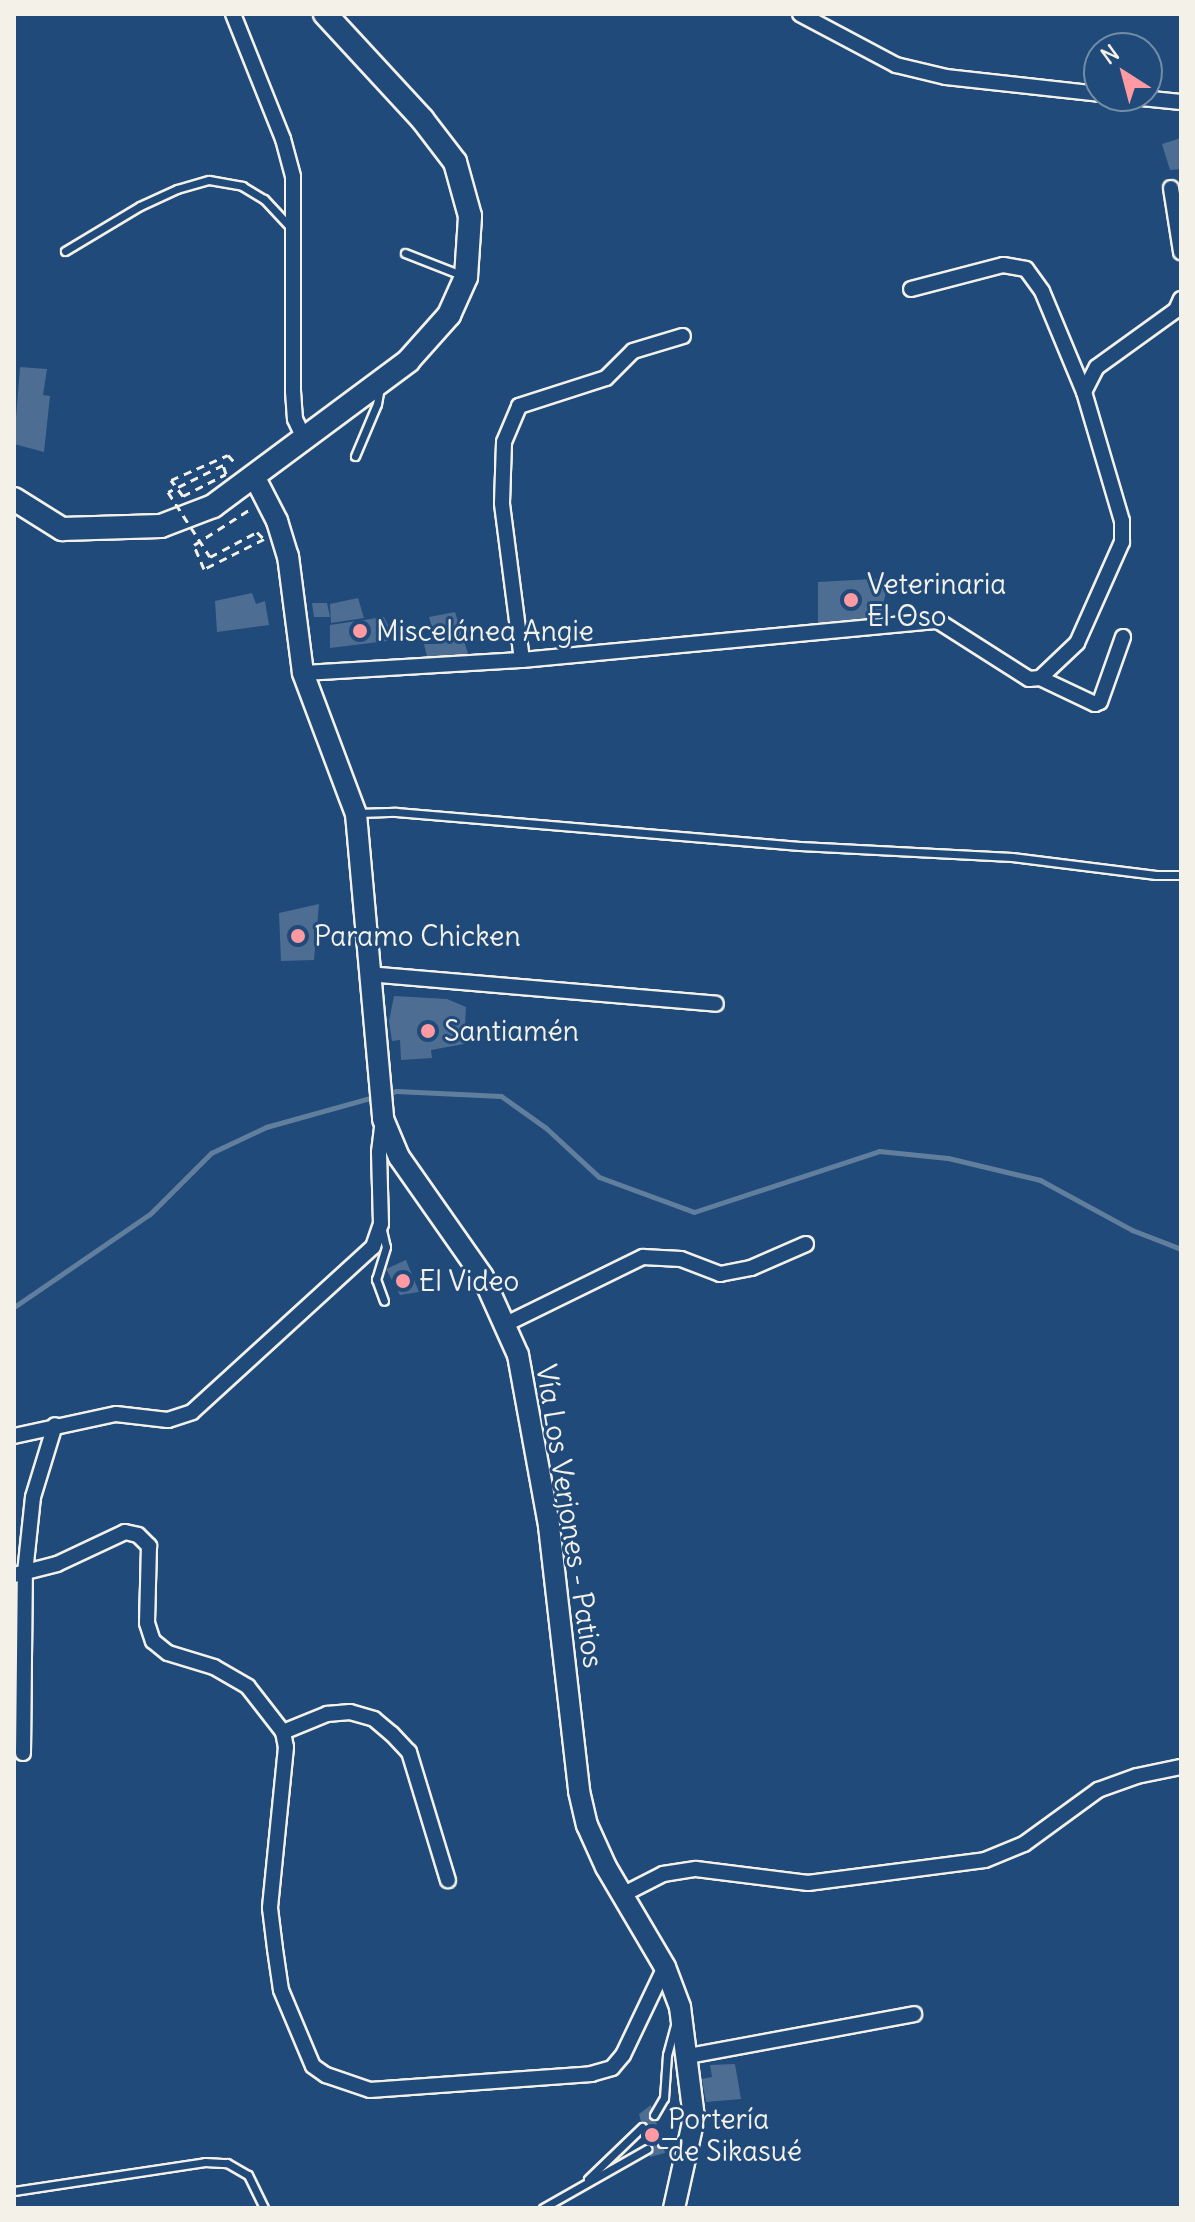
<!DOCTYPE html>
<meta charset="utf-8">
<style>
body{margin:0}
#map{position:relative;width:1195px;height:2222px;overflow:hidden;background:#1f4a7a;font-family:Delius,sans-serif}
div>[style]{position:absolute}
.stream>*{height:5px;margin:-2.5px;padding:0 2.5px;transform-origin:2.5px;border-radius:2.5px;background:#627e9d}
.building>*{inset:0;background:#4d6e92}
.path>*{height:3px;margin-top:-1.5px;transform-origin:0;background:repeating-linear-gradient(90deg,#f4f1e8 0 8px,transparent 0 14px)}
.roads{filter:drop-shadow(2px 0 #f4f1e8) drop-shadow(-2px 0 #f4f1e8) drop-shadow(0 2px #f4f1e8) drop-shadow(0 -2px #f4f1e8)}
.lane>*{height:7px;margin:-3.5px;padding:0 3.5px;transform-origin:3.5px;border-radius:3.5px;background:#1f4a7a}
.street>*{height:14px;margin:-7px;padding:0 7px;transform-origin:7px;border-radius:7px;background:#1f4a7a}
.secondary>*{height:20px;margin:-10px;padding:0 10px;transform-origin:10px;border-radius:10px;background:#1f4a7a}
.primary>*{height:22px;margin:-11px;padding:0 11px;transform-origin:11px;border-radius:11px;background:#1f4a7a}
.path-bridge>*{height:3px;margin-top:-1.5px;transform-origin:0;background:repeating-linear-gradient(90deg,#f4f1e8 0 8px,transparent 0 14px)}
.dots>*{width:22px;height:22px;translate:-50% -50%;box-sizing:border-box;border:4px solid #1f4a7a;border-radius:50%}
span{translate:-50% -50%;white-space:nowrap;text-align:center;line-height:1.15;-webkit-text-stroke:6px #1f4a7a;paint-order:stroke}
.poi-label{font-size:28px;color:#f4f1e8}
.left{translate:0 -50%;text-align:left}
.street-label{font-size:28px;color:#f4f1e8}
.frame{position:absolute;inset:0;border:16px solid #f4f1e8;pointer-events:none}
.north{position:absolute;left:1083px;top:32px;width:80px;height:80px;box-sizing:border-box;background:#1f4a7a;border:2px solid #748da6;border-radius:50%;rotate:324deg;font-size:22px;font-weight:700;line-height:32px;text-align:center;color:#f4f1e8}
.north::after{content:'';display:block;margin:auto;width:28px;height:36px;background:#ff9aa2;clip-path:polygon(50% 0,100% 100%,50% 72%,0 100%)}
</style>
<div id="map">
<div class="stream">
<i style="left:387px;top:1094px;width:9px;rotate:-18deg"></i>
<i style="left:396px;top:1091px;width:105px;rotate:2.7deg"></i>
<i style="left:501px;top:1096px;width:55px;rotate:35.4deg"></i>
<i style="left:546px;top:1128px;width:72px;rotate:42.8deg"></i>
<i style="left:599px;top:1177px;width:101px;rotate:20.2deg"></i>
<i style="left:694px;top:1212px;width:195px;rotate:-18.2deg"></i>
<i style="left:879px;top:1151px;width:69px;rotate:5.8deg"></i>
<i style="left:948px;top:1158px;width:95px;rotate:13.4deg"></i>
<i style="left:1040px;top:1180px;width:105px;rotate:28.5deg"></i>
<i style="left:1132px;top:1230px;width:53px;rotate:21.2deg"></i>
<i style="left:14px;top:1307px;width:165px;rotate:-34.4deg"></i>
<i style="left:150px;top:1214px;width:86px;rotate:-45deg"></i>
<i style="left:211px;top:1153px;width:61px;rotate:-25.3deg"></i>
<i style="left:266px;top:1127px;width:115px;rotate:-15.6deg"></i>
</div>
<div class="building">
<i style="clip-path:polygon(1181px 138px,1181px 169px,1170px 170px,1162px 144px)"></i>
<i style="clip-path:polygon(20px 367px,47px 369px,43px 395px,50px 396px,44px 452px,14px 444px)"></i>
<i style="clip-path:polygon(890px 578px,879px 619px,818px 625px,818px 582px)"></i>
<i style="clip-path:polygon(252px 593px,256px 604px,265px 601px,269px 625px,217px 632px,215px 601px)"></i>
<i style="clip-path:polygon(358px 598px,364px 618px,331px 623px,330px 604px)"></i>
<i style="clip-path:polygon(312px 603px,327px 603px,330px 617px,314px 617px)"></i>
<i style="clip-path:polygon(455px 612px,469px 657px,428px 661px,424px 644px,437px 644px,429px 617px)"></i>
<i style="clip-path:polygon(384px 617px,393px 636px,387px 641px,330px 648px,330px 625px)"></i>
<i style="clip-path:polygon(319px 904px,314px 960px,281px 961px,279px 913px)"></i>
<i style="clip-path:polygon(394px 996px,447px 999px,466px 1007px,464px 1044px,431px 1050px,432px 1058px,401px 1060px,400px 1040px,392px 1041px,389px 1021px)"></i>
<i style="clip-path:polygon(406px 1260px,419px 1292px,400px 1295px,386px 1269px)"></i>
<i style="clip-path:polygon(735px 2064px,741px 2099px,706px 2102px,702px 2079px,712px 2077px,710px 2065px)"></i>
<i style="clip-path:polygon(651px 2105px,665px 2153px,650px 2157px,639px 2114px)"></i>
</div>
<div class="path">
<i style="left:183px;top:496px;width:20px;rotate:-127deg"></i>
<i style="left:171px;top:480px;width:62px;rotate:-23.7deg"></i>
<i style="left:228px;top:455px;width:12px;rotate:48deg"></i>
<i style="left:204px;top:569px;width:26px;rotate:-113deg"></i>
<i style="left:194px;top:545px;width:65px;rotate:-32.5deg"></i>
</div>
<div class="roads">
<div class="lane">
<i style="left:65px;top:251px;width:87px;rotate:-31deg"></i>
<i style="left:140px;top:206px;width:41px;rotate:-24.7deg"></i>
<i style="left:177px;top:189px;width:33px;rotate:-16deg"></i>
<i style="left:209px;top:180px;width:34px;rotate:10deg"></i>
<i style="left:242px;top:186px;width:26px;rotate:31deg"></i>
<i style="left:264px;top:199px;width:40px;rotate:47deg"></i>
<i style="left:405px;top:253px;width:63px;rotate:21.3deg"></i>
<i style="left:355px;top:456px;width:56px;rotate:-67.1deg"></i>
<i style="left:377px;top:404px;width:17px;rotate:-80deg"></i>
<i style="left:358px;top:813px;width:38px;rotate:-2deg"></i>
<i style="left:396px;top:812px;width:405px;rotate:4.8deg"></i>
<i style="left:800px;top:846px;width:212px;rotate:3deg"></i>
<i style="left:1012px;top:857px;width:145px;rotate:7.1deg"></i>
<i style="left:1156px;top:875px;width:25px"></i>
<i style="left:382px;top:1230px;width:17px;rotate:77deg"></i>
<i style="left:386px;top:1247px;width:34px;rotate:107deg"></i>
<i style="left:376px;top:1279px;width:23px;rotate:70deg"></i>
<i style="left:654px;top:2115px;width:20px;rotate:-60deg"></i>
<i style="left:664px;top:2098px;width:43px;rotate:-86deg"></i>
<i style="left:667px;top:2055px;width:31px;rotate:-75deg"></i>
<i style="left:662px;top:2143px;width:26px"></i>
<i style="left:588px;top:2179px;width:75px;rotate:-43.9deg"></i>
<i style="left:14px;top:2191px;width:193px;rotate:-8.6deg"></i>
<i style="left:205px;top:2162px;width:22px;rotate:3deg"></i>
<i style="left:227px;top:2163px;width:24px;rotate:30deg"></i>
<i style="left:248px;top:2175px;width:37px;rotate:64deg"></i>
<i style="left:543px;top:2208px;width:120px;rotate:-29.6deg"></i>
</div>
<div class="street">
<i style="left:233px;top:14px;width:135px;rotate:68.2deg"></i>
<i style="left:283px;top:139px;width:39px;rotate:75deg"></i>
<i style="left:293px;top:177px;width:214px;rotate:90deg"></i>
<i style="left:293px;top:391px;width:28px;rotate:86deg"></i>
<i style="left:295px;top:419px;width:21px;rotate:65deg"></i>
<i style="left:800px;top:14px;width:109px;rotate:28deg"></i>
<i style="left:896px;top:65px;width:51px;rotate:13.5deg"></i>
<i style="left:946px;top:77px;width:154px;rotate:6.3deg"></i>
<i style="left:1122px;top:96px;width:59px;rotate:5.8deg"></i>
<i style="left:1171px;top:188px;width:65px;rotate:81.1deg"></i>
<i style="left:1084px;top:392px;width:28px;rotate:-63deg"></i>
<i style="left:1097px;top:367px;width:97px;rotate:-35.8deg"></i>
<i style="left:1176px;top:310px;width:12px;rotate:-66deg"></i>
<i style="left:522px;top:660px;width:158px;rotate:-97.3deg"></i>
<i style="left:502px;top:503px;width:61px;rotate:-88.1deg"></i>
<i style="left:504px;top:442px;width:39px;rotate:-67deg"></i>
<i style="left:519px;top:406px;width:91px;rotate:-17.8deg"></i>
<i style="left:606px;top:378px;width:38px;rotate:-45deg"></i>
<i style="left:633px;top:351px;width:52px;rotate:-16.7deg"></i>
<i style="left:303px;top:673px;width:219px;rotate:-3.4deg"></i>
<i style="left:522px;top:660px;width:418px;rotate:-5.4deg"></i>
<i style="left:938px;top:621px;width:108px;rotate:32.5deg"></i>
<i style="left:1029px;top:679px;width:11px;rotate:-5deg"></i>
<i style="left:1040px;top:678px;width:51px;rotate:-43.4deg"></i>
<i style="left:1077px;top:643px;width:111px;rotate:-66deg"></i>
<i style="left:1122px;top:542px;width:21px;rotate:-90deg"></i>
<i style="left:1122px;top:521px;width:134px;rotate:-106.4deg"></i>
<i style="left:1084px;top:392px;width:109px;rotate:-112.6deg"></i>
<i style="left:1042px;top:291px;width:27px;rotate:-126deg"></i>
<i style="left:1026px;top:269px;width:23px;rotate:-170deg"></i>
<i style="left:1003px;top:265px;width:95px;rotate:165.4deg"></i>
<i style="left:1040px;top:678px;width:61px;rotate:25.3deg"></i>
<i style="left:1095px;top:704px;width:5px;rotate:-22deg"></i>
<i style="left:1100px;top:702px;width:69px;rotate:-70.5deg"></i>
<i style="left:369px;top:974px;width:348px;rotate:4.9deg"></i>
<i style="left:504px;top:1325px;width:155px;rotate:-26.1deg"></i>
<i style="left:643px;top:1257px;width:38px;rotate:3deg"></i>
<i style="left:681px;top:1259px;width:42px;rotate:21deg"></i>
<i style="left:720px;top:1274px;width:32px;rotate:-11deg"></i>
<i style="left:751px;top:1268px;width:60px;rotate:-23.6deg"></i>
<i style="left:14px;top:1436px;width:104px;rotate:-12.2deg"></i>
<i style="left:116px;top:1414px;width:52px;rotate:6.6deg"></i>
<i style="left:168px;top:1420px;width:25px;rotate:-18deg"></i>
<i style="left:192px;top:1412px;width:245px;rotate:-42.4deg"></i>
<i style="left:373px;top:1247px;width:24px;rotate:-71deg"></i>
<i style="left:381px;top:1224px;width:72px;rotate:-91.6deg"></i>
<i style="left:379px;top:1152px;width:32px;rotate:-83deg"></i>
<i style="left:14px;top:1575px;width:44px;rotate:-14.3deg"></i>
<i style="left:57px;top:1564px;width:75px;rotate:-25.2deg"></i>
<i style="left:125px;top:1532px;width:13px;rotate:13deg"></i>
<i style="left:138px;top:1535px;width:16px;rotate:45deg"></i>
<i style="left:149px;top:1546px;width:77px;rotate:91.5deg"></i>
<i style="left:147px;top:1623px;width:19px;rotate:72deg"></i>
<i style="left:153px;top:1641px;width:19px;rotate:39deg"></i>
<i style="left:168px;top:1653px;width:48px;rotate:16.9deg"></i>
<i style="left:214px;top:1667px;width:39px;rotate:30deg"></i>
<i style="left:248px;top:1687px;width:57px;rotate:52.1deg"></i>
<i style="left:283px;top:1732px;width:15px;rotate:79deg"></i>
<i style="left:286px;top:1747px;width:162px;rotate:95.7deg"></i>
<i style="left:270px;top:1908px;width:41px;rotate:83deg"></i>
<i style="left:275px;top:1949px;width:41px;rotate:81.7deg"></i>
<i style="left:281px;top:1990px;width:82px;rotate:67.2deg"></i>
<i style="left:313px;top:2066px;width:16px;rotate:35deg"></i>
<i style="left:326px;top:2075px;width:46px;rotate:18.8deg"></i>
<i style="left:370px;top:2090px;width:222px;rotate:-4.1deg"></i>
<i style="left:591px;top:2074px;width:22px;rotate:-16deg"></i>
<i style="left:612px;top:2068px;width:17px;rotate:-50deg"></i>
<i style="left:623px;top:2055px;width:98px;rotate:-64.5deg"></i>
<i style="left:283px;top:1732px;width:48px;rotate:-22.2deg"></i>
<i style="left:327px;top:1714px;width:23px;rotate:-5deg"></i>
<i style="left:350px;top:1712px;width:25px;rotate:16deg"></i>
<i style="left:374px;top:1719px;width:23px;rotate:40deg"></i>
<i style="left:392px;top:1734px;width:25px;rotate:47deg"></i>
<i style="left:409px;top:1752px;width:134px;rotate:73.1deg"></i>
<i style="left:23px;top:1753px;width:180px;rotate:-89.4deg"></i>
<i style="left:25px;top:1573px;width:76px;rotate:-84deg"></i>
<i style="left:33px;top:1497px;width:75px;rotate:-73deg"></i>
<i style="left:624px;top:1894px;width:44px;rotate:-27.1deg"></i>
<i style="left:663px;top:1874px;width:33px;rotate:-9deg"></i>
<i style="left:696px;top:1869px;width:113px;rotate:7.1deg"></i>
<i style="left:808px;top:1883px;width:178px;rotate:-7.4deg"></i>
<i style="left:985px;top:1860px;width:42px;rotate:-22.3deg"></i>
<i style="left:1024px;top:1844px;width:92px;rotate:-36.1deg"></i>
<i style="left:1098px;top:1790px;width:41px;rotate:-19.7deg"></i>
<i style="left:1137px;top:1776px;width:45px;rotate:-11.6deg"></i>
<i style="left:688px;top:2056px;width:230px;rotate:-10.5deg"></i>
</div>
<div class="secondary">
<i style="left:254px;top:476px;width:51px;rotate:62.9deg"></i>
<i style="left:277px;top:521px;width:37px;rotate:73deg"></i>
<i style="left:288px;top:556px;width:118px;rotate:82.7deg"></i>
<i style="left:303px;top:673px;width:151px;rotate:69.4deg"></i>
<i style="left:356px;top:814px;width:306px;rotate:84.9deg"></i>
<i style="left:383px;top:1119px;width:41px;rotate:67.2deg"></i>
<i style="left:399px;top:1157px;width:146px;rotate:55deg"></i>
<i style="left:483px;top:1277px;width:85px;rotate:65.8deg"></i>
<i style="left:518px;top:1355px;width:174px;rotate:79.7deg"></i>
<i style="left:549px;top:1526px;width:267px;rotate:83.5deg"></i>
<i style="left:579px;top:1791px;width:35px;rotate:77deg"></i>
<i style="left:587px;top:1825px;width:46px;rotate:65.7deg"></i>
<i style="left:606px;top:1867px;width:116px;rotate:59.5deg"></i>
<i style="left:665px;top:1967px;width:43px;rotate:69.4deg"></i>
<i style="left:680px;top:2007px;width:112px;rotate:82.8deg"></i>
<i style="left:694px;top:2118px;width:92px;rotate:102.5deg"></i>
</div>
<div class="primary">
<i style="left:14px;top:499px;width:57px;rotate:32deg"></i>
<i style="left:62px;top:529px;width:99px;rotate:-1.7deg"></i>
<i style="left:161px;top:526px;width:56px;rotate:-21deg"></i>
<i style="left:213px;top:506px;width:243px;rotate:-36.6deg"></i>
<i style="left:408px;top:361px;width:62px;rotate:-48.3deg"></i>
<i style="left:449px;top:315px;width:42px;rotate:-65.9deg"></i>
<i style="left:466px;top:277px;width:61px;rotate:-86.2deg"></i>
<i style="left:470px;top:216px;width:56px;rotate:-105.5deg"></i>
<i style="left:455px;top:162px;width:54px;rotate:-127.5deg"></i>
<i style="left:422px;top:119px;width:143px;rotate:-132.7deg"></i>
</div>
</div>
<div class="path-bridge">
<i style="left:183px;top:496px;width:48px;rotate:-27.1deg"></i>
<i style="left:226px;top:474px;width:9px;rotate:-108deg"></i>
<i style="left:223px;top:465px;width:61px;rotate:153.9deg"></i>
<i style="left:168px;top:492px;width:77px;rotate:57.1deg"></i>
<i style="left:210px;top:557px;width:53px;rotate:-28deg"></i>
<i style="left:257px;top:532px;width:10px;rotate:45deg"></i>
<i style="left:264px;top:539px;width:67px;rotate:153.4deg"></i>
</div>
<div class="dots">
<i style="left:851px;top:600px;background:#ff9aa2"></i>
<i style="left:360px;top:631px;background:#ff9aa2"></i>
<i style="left:298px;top:936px;background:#ff9aa2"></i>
<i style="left:428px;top:1031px;background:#ff9aa2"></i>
<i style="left:403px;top:1281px;background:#ff9aa2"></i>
<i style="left:652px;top:2135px;background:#ff9aa2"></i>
</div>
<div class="poi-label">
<span class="left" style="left:867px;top:600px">Veterinaria<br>El Oso</span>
<span class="left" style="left:376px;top:631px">Miscelánea Angie</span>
<span class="left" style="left:314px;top:936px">Paramo Chicken</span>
<span class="left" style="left:444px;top:1031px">Santiamén</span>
<span class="left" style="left:419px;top:1281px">El Video</span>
<span class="left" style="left:668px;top:2135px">Portería<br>de Sikasué</span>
</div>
<div class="street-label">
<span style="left:570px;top:1516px;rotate:81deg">Vía Los Verjones - Patios</span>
</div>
<div class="frame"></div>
<div class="north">N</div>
</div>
